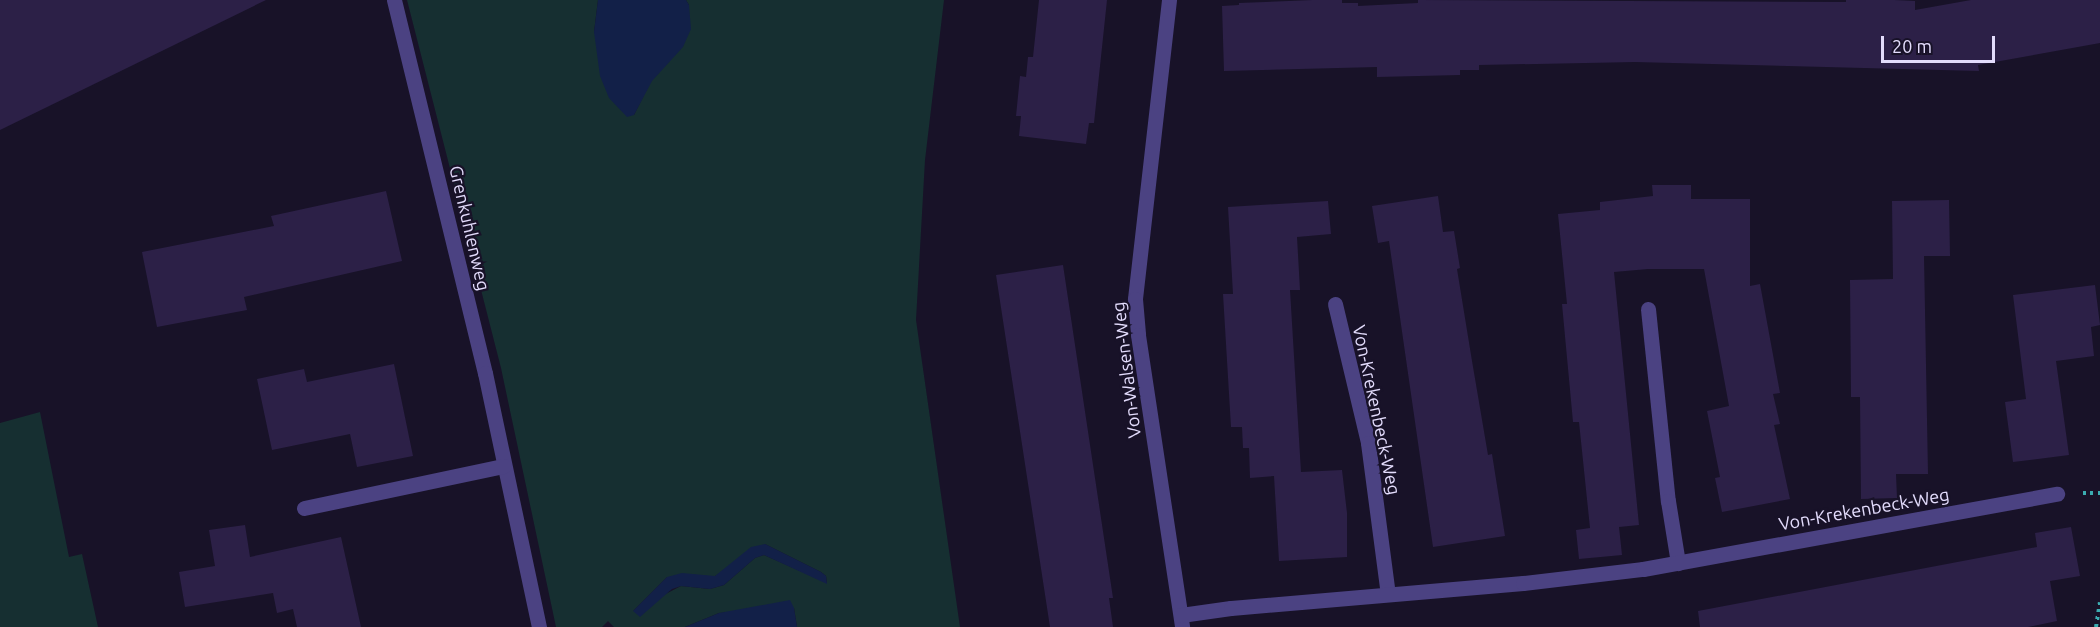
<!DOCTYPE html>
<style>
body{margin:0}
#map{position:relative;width:2100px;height:627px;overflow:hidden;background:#181228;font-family:Ubuntu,sans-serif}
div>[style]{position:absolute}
.green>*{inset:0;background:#162f31}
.water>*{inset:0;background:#122048}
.building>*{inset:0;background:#2c2047}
.path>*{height:4px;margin-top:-2px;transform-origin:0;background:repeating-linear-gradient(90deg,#3bacb1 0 3px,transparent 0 7.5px)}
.minor>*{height:15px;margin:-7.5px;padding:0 7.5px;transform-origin:7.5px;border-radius:7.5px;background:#4b4282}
span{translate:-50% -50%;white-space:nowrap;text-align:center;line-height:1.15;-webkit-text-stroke:4.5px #181228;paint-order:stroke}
.street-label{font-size:18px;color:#e3dcfc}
.scale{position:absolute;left:1881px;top:36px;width:114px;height:27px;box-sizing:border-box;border:3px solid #e3dcfc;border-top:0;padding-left:8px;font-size:18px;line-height:21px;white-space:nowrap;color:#e3dcfc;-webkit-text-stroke:4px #181228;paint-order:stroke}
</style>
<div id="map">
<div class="green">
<i style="clip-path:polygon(evenodd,407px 0,598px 0,594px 32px,634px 115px,651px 81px,683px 46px,689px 5px,686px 0,944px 0,925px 160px,916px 320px,960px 627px,797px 627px,794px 608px,719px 613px,685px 627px,614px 627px,608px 621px,602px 627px,556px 627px,501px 368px,407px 0,765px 544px,821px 572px,826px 576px,827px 583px,764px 555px,755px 558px,724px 585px,710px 589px,681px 586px,633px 611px,667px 577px,715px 576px,765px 544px)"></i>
<i style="clip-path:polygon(40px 412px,69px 557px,82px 554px,98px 627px,0 627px,0 423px)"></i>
</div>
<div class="water">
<i style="clip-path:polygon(598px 0,686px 0,689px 5px,691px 29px,683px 47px,652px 81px,634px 115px,627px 117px,609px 98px,600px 76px,594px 32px)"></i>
<i style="clip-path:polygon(765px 544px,821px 572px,826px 576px,827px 584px,764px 555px,755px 558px,724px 585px,710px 589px,681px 586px,672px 589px,640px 617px,633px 611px,667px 577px,682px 573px,715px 576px,751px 547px)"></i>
<i style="clip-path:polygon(790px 600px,794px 608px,797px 627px,685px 627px,719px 613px)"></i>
</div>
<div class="building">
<i style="clip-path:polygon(0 0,266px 0,0 130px)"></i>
<i style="clip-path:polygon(1039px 0,1107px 0,1094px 123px,1089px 123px,1086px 144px,1019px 136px,1021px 116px,1016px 116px,1020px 76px,1026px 77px,1028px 57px,1033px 57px)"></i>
<i style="clip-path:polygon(1313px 0,1342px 0,1342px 3px,1358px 3px,1358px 6px,1418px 3px,1418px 0,1846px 2px,1846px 0,1894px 0,1915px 1px,1915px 10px,1971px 0,2100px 0,2100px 43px,1978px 65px,1979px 71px,1635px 62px,1479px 65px,1479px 70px,1460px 70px,1460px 75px,1377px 77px,1377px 67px,1224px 71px,1222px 6px,1239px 5px,1239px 3px)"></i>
<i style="clip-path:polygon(1652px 185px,1691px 185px,1691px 199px,1750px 199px,1750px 286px,1760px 284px,1780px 393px,1773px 394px,1780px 424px,1774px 425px,1790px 499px,1722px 512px,1715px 478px,1720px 477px,1707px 411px,1729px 406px,1704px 269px,1648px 269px,1614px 272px,1639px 525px,1619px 527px,1622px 555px,1579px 559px,1576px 530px,1590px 528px,1579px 422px,1573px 422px,1562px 304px,1567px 304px,1558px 214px,1600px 210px,1600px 202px,1653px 196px)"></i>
<i style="clip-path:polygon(386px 191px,402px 261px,244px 297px,247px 310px,157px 327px,142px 252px,274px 226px,271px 216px)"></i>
<i style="clip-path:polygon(1438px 196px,1443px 232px,1454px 231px,1460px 268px,1457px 269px,1472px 361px,1488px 455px,1492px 454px,1505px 536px,1433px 547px,1389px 241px,1378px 243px,1372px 206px)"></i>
<i style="clip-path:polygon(1949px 200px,1950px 256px,1924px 256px,1928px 474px,1896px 474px,1897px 498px,1861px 499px,1860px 397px,1851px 397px,1850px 280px,1893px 279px,1892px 201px)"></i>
<i style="clip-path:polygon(1328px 201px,1331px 234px,1297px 237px,1300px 290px,1290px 290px,1301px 472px,1342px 470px,1347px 513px,1347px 557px,1279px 561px,1274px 476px,1250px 478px,1249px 448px,1243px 448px,1242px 427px,1231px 427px,1223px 294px,1233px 294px,1228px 207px)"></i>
<i style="clip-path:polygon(1063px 265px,1113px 598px,1109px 598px,1113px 627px,1050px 627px,996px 275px)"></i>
<i style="clip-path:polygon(2095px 285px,2100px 325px,2091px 327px,2094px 356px,2056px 361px,2069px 455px,2013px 462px,2005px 402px,2026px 399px,2013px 295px)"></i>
<i style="clip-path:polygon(394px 364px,413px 456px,357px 467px,350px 434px,272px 450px,257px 379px,304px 369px,307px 382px)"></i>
<i style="clip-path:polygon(245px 525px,250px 557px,341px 537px,361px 627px,297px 627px,293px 609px,277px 613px,273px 593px,185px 607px,179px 572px,215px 566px,209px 530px)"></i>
<i style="clip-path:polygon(2071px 527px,2080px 576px,2050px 581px,2057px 621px,2028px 627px,1700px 627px,1698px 611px,2037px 547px,2035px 533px)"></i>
</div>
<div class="path">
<i style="left:2083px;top:493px;width:17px"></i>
<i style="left:2096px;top:627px;width:25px;rotate:-81deg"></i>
</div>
<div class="minor">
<i style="left:394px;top:0;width:384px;rotate:76.3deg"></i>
<i style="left:485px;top:373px;width:260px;rotate:78deg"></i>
<i style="left:1169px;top:0;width:301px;rotate:96.5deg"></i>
<i style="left:1135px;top:299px;width:36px;rotate:85deg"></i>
<i style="left:1138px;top:335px;width:295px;rotate:81.4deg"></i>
<i style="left:1335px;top:304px;width:143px;rotate:76.6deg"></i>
<i style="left:1368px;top:443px;width:152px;rotate:82.5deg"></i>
<i style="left:1648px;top:309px;width:193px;rotate:84.1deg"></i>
<i style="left:1668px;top:501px;width:63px;rotate:80.8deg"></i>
<i style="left:304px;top:508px;width:204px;rotate:-11.9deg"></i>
<i style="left:1181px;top:615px;width:50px;rotate:-8deg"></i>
<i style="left:1231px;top:608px;width:293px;rotate:-4.9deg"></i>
<i style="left:1523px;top:583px;width:121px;rotate:-6.7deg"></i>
<i style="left:1643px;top:569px;width:421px;rotate:-10.3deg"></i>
</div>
<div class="street-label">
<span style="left:470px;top:228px;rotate:77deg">Grenkuhlenweg</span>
<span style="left:1126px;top:370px;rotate:-97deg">Von-Walsen-Weg</span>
<span style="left:1377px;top:410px;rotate:78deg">Von-Krekenbeck-Weg</span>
<span style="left:1864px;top:509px;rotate:-10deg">Von-Krekenbeck-Weg</span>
</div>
<div class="scale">20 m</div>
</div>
